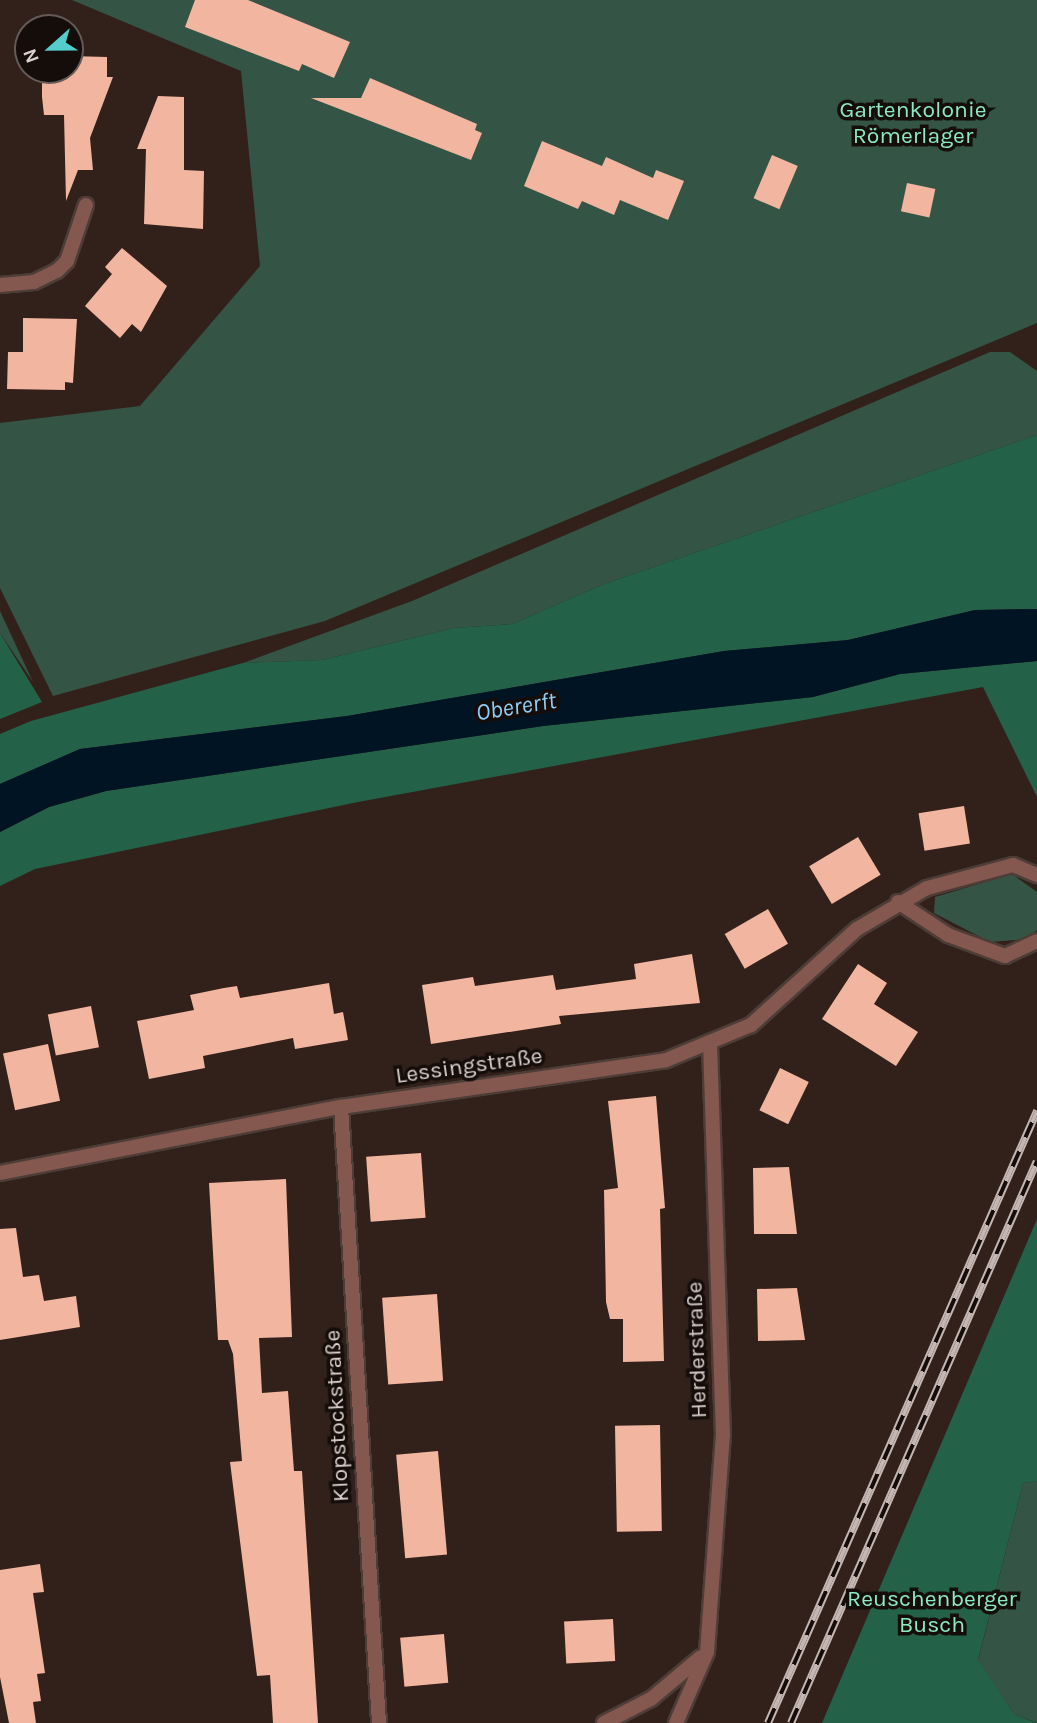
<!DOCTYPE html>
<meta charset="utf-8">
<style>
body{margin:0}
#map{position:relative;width:1037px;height:1723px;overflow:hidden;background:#32211b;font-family:Karla,sans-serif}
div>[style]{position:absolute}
.green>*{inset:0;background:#345545}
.forest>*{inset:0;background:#236249}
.water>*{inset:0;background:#001424}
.building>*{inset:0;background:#f2b59f;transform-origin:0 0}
.roads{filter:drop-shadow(2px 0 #4d3d37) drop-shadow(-2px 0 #4d3d37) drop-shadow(0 2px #4d3d37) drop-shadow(0 -2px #4d3d37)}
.street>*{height:14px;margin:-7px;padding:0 7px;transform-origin:7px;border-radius:7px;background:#84574f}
.rail>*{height:8px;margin-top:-4px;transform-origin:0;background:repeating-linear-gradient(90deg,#140d0a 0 16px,#c4b7b3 0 32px);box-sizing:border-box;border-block:2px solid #c4b7b3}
span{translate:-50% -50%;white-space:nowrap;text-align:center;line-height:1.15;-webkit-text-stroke:7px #140d0a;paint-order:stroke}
.park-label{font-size:23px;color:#8de9bf}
.street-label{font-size:23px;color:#dcd0cc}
.water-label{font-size:24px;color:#90cdf6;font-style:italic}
.north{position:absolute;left:14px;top:14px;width:70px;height:70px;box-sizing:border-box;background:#140d0a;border:2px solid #645b58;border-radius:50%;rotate:249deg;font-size:19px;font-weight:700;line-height:28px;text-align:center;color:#dcd0cc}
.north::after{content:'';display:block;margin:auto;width:24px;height:32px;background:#53cdca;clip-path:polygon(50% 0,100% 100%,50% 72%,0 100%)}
</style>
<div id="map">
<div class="green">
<i style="clip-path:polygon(72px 0,1037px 0,1037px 323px,325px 621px,53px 696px,0 588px,0 423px,140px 406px,260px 266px,241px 71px)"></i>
<i style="clip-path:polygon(990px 352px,1010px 352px,1037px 371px,1037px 435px,604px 584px,512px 624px,454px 628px,322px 660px,243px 663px,412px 601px)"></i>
<i style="clip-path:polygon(0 611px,33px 682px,0 633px)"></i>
<i style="clip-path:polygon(1012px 874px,1037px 892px,1037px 930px,1026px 939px,990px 942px,934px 913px,935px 897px)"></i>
<i style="clip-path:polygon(1037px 1481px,1037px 1723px,1014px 1714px,978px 1661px,1023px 1483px)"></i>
</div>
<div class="forest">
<i style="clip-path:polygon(1037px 435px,1037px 609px,975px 610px,848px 640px,724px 651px,347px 716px,80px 749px,0 784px,0 734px,31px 721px,243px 663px,322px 660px,454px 628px,512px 624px,604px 584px)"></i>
<i style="clip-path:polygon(0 633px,42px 702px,0 719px)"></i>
<i style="clip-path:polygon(1037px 661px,1037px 797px,983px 687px,358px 802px,35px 869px,0 886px,0 832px,49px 807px,106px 791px,543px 726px,813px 697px,900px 674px)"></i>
<i style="clip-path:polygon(1037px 1219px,1037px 1481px,1023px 1483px,978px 1660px,1014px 1714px,1036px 1723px,822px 1723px)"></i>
</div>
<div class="water">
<i style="clip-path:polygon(1037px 609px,1037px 661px,900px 674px,813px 697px,543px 726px,106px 791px,49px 807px,0 832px,0 784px,80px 749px,347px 716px,724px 651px,848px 640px,975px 610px)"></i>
</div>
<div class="building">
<i style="clip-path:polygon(195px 0,248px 0,350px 42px,334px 78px,302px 64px,299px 71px,185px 27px)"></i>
<i style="clip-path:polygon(70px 56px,107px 57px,107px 77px,113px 77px,90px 138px,93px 170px,78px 170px,66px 201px,64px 115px,44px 115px,42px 97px,42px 70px,70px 70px)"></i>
<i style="clip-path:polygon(370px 78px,477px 124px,475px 130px,482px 133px,471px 160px,311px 98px,361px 98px)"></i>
<i style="clip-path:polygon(158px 96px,184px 97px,184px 170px,204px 171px,203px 229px,144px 224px,146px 149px,137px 149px)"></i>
<i style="clip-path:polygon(542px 141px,602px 166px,606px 157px,653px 178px,656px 170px,684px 181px,668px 220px,620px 200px,614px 215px,582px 201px,578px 209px,524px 186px)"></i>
<i style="left:772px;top:155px;width:28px;height:47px;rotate:23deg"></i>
<i style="left:907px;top:183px;width:29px;height:29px;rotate:12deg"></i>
<i style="clip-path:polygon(122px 248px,167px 286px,141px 332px,132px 324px,120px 338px,85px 306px,112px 274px,105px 267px)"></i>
<i style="clip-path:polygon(23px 318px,77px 319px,73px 383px,65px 382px,65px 390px,7px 389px,8px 352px,23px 352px)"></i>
<i style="left:964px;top:806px;width:38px;height:46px;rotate:81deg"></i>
<i style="left:858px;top:837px;width:44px;height:57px;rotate:59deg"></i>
<i style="left:768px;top:909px;width:40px;height:50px;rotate:60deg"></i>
<i style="clip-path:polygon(692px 954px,700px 1003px,559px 1016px,561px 1024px,431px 1044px,422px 985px,473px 977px,475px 986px,553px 975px,556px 990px,636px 979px,634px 964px)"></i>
<i style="clip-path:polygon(858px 964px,887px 983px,874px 1004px,918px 1032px,896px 1066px,822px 1019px)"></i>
<i style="clip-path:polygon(329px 983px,334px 1014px,343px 1012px,348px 1040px,295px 1049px,293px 1038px,203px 1056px,205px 1068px,149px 1079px,137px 1021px,194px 1010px,190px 995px,224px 988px,237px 986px,240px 998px)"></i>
<i style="left:91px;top:1006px;width:42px;height:44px;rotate:79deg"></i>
<i style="left:48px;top:1044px;width:58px;height:46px;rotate:78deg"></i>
<i style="left:780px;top:1068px;width:32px;height:47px;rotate:26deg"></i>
<i style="clip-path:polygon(656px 1096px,665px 1208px,660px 1209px,664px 1361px,623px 1362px,623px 1319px,610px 1319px,606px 1302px,604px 1190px,618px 1188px,608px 1101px)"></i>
<i style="left:421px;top:1153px;width:65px;height:55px;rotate:86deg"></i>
<i style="clip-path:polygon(789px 1167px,797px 1234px,754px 1234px,753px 1168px)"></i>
<i style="clip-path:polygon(286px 1179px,292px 1337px,259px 1338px,262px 1393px,288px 1391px,294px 1471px,302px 1471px,318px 1723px,273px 1723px,270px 1675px,257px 1676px,230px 1462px,242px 1461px,233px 1354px,228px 1340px,218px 1340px,209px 1183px)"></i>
<i style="clip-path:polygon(16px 1228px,23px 1277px,39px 1275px,44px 1301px,76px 1296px,80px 1327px,0 1340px,0 1229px)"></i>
<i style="clip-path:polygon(797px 1288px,805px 1340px,758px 1341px,757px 1289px)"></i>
<i style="left:437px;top:1294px;width:87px;height:55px;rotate:86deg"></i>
<i style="left:660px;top:1425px;width:106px;height:45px;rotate:89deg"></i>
<i style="left:438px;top:1451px;width:104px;height:42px;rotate:85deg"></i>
<i style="clip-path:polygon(40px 1564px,44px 1592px,33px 1593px,45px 1673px,37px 1674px,41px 1701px,33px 1702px,36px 1723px,9px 1723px,0 1677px,0 1570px)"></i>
<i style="left:613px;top:1619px;width:42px;height:49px;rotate:87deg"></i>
<i style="left:444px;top:1634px;width:49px;height:44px;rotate:85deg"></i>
</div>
<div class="roads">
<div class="street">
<i style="left:0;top:285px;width:34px;rotate:-5deg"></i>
<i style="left:34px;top:282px;width:25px;rotate:-26deg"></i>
<i style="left:57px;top:271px;width:14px;rotate:-45deg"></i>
<i style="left:67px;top:261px;width:59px;rotate:-71.3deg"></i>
<i style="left:898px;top:902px;width:60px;rotate:33.4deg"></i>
<i style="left:948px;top:935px;width:61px;rotate:20.2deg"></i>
<i style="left:1005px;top:956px;width:35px;rotate:-25deg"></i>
<i style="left:341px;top:1107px;width:617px;rotate:86.47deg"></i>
<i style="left:0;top:1173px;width:347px;rotate:-11deg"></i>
<i style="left:341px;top:1107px;width:328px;rotate:-8.2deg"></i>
<i style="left:666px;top:1060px;width:92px;rotate:-22.4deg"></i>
<i style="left:751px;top:1025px;width:143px;rotate:-42.2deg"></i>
<i style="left:857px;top:929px;width:81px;rotate:-30.4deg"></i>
<i style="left:927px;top:888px;width:89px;rotate:-15deg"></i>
<i style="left:1013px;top:865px;width:26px;rotate:23deg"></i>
<i style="left:604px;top:1723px;width:53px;rotate:-27.1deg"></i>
<i style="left:651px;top:1699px;width:65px;rotate:-40deg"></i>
<i style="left:676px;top:1723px;width:77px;rotate:-66.4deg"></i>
<i style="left:707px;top:1652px;width:217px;rotate:-85.8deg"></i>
<i style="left:723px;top:1436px;width:390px;rotate:-91.9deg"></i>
</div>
</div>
<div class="rail">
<i style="left:768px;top:1723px;width:669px;rotate:-66.27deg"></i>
<i style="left:791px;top:1723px;width:613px;rotate:-66.36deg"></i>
</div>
<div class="park-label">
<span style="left:913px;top:123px">Gartenkolonie<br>Römerlager</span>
<span style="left:932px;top:1612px">Reuschenberger<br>Busch</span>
</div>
<div class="street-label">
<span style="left:469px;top:1066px;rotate:-8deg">Lessingstraße</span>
<span style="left:697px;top:1350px;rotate:-92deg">Herderstraße</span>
<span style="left:337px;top:1416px;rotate:-93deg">Klopstockstraße</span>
</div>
<div class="water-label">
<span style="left:516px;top:707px;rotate:-9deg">Obererft</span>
</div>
<div class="north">N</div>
</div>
